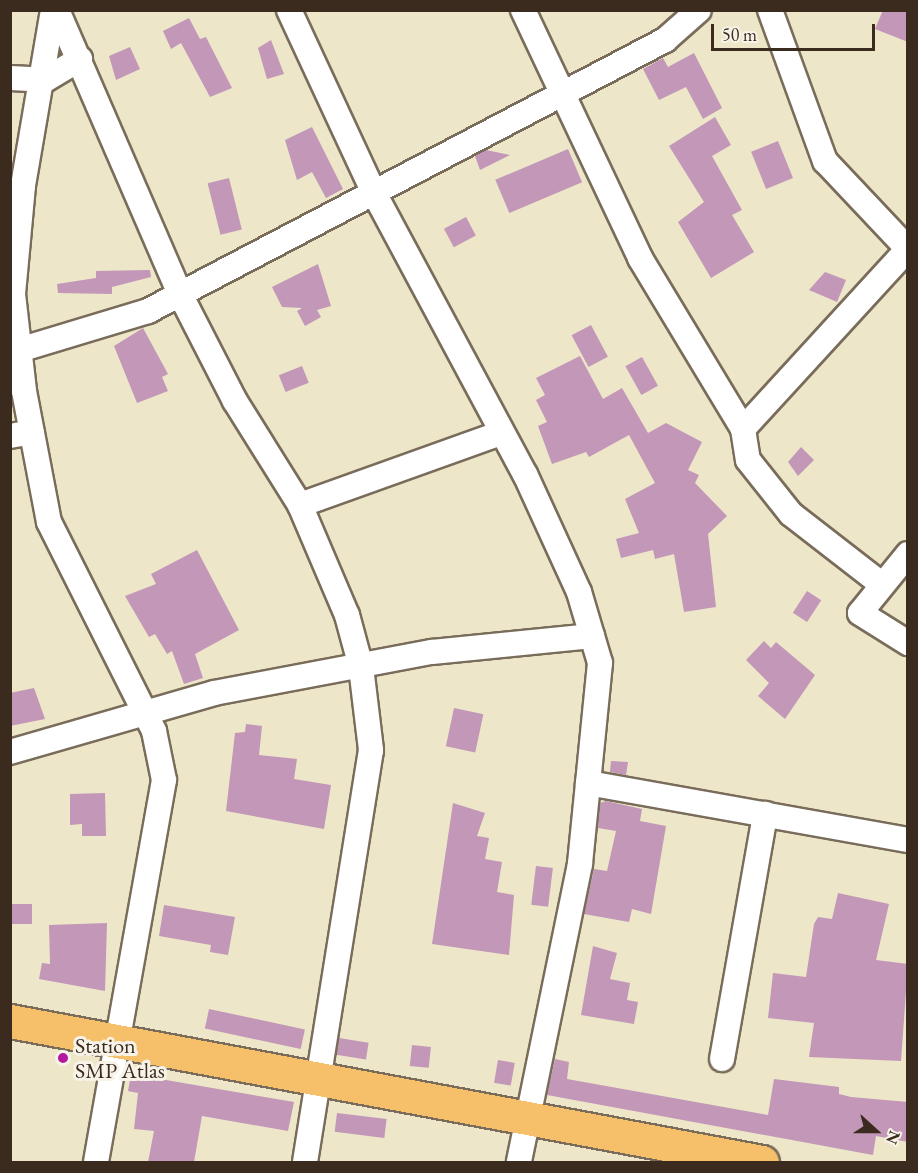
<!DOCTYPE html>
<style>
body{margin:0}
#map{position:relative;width:918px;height:1173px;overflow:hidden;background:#ede6c8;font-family:"EB Garamond",serif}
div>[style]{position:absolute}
.building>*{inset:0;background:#c297b8;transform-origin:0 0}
.roads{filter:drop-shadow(2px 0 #796c5a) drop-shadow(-2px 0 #796c5a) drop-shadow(0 2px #796c5a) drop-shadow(0 -2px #796c5a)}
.street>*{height:24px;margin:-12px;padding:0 12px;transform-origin:12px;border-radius:12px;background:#fff}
.primary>*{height:33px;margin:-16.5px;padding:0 16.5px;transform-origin:16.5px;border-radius:16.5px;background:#f6c06b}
.dots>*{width:16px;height:16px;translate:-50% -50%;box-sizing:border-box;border:3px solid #f7f3e8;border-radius:50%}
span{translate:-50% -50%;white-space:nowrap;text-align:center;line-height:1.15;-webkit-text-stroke:6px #f7f3e8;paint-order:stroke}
.poi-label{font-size:22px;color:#3b2a1e}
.left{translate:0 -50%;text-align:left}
.frame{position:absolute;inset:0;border:12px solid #3b2a1e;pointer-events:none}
.north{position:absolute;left:846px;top:1101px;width:60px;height:60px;-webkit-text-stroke:4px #f7f3e8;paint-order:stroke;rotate:111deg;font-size:16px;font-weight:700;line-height:24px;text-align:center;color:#3b2a1e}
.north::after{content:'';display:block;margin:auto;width:21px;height:27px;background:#3b2a1e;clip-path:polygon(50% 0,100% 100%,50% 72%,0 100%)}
.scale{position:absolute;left:711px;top:24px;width:164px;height:27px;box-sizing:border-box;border:3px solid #3b2a1e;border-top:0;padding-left:8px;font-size:18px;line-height:21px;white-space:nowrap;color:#3b2a1e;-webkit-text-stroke:4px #f7f3e8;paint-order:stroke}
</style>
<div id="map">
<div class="building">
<i style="clip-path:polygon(883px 10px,908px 10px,908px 42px,875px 29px)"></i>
<i style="clip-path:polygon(189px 18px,200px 39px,206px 37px,232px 88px,210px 97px,181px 43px,171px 49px,163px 31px)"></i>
<i style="clip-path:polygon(271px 40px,284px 74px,267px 79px,258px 48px)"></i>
<i style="clip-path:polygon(130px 47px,140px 69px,116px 80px,109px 56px)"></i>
<i style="clip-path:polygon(694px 53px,722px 108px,703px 119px,686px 87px,659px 100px,643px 69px,663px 58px,668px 67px)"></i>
<i style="clip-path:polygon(715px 117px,731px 145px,712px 156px,742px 210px,732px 215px,754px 252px,711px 278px,678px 222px,704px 202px,669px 146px)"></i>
<i style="clip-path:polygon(312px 127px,343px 189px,326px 198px,312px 172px,297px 180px,285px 140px)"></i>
<i style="left:778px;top:141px;width:40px;height:29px;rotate:68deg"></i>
<i style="left:568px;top:149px;width:36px;height:79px;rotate:67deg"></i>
<i style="clip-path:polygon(486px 150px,510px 155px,480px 170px,475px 156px)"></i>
<i style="left:229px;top:178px;width:53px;height:22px;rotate:76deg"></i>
<i style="left:466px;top:217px;width:21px;height:25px;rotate:62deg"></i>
<i style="clip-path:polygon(318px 264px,331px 306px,317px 310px,321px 317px,305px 326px,297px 311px,302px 308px,282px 307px,272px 287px)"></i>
<i style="clip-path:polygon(150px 270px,151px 277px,112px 287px,112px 294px,58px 293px,57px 284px,96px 278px,96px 271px)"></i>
<i style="clip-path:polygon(825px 272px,846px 280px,837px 302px,809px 290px)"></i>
<i style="left:591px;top:325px;width:36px;height:22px;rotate:62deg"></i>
<i style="clip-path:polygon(143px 328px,168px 374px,162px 377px,168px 391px,137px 403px,114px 346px)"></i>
<i style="clip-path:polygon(580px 356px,603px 399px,622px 388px,648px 433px,666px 423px,702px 442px,688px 470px,699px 475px,695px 483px,727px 516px,708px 534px,716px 607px,684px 612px,674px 554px,655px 559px,653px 550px,621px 558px,616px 539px,639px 533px,625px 499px,655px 483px,629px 435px,589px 457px,586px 452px,552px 464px,538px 426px,547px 422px,536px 400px,545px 395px,536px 378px)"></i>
<i style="left:642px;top:357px;width:33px;height:19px;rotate:61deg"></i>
<i style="left:302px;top:366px;width:18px;height:25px;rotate:68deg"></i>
<i style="clip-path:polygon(801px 447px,814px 460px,798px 476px,788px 462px)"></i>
<i style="clip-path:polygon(197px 550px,239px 630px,195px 654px,203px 678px,184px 684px,172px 651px,167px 654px,155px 634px,149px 637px,125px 596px,156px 584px,151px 574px)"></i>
<i style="left:807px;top:591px;width:17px;height:26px;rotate:33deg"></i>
<i style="clip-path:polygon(764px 641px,771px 648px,776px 642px,815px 675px,785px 719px,758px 696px,769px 683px,746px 660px)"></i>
<i style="clip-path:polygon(34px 688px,45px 719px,10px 726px,10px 693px)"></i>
<i style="left:454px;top:708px;width:30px;height:39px;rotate:12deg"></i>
<i style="clip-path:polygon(246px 724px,262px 726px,259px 755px,297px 759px,294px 779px,331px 785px,324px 829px,226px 811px,235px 733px,245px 732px)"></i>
<i style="clip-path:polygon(611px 761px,628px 762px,626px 775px,610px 772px)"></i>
<i style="clip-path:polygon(105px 793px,106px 836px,82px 836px,82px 824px,70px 825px,70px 794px)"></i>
<i style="clip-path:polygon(606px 801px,642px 809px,640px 821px,666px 826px,651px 914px,632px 909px,629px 922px,584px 914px,594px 869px,607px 871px,616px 831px,598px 828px,600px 803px)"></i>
<i style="clip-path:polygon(453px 803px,485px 813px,477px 836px,489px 838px,485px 859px,502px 862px,497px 892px,514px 895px,509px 955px,432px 944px)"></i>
<i style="left:536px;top:866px;width:17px;height:39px;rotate:7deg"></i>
<i style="clip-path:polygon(838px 893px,889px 904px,876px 960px,908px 964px,901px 1061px,809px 1057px,814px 1023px,768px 1018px,773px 973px,806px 977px,814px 924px,818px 917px,832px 919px)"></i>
<i style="left:10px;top:904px;width:22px;height:20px"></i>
<i style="clip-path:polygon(164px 905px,235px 917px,228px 955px,210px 952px,211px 945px,159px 936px)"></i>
<i style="clip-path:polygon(107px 923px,105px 991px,39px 979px,42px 963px,50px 964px,49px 925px)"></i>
<i style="clip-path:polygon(593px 946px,617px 953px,610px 979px,630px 983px,627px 1000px,638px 1002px,634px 1024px,581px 1015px)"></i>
<i style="left:209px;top:1009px;width:98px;height:20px;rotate:12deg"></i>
<i style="left:339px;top:1038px;width:30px;height:17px;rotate:9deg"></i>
<i style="left:412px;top:1045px;width:19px;height:21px;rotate:6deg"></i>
<i style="clip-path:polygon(555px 1059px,569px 1062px,567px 1079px,768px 1115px,774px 1079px,839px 1087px,839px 1094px,851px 1097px,908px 1102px,908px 1142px,876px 1136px,873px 1155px,547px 1095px)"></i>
<i style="left:498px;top:1060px;width:17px;height:23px;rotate:10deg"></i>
<i style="clip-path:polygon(131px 1074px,294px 1102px,288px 1131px,202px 1116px,194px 1162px,148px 1162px,154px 1131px,134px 1129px,138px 1093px,128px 1091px)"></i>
<i style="left:337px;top:1113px;width:50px;height:19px;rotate:7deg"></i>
</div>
<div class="roads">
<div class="street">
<i style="left:53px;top:10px;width:179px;rotate:99.7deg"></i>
<i style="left:23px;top:186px;width:108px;rotate:95.3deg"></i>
<i style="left:13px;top:294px;width:98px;rotate:83.5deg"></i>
<i style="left:24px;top:391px;width:133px;rotate:79.2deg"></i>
<i style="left:49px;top:522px;width:234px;rotate:63.3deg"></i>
<i style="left:154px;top:731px;width:50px;rotate:78.5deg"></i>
<i style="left:164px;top:780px;width:388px;rotate:100.1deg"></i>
<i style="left:57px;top:10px;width:309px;rotate:66.6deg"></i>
<i style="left:180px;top:294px;width:120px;rotate:62.8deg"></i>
<i style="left:235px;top:401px;width:123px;rotate:58deg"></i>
<i style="left:300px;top:505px;width:120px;rotate:66.9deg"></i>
<i style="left:347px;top:615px;width:54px;rotate:74.9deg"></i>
<i style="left:361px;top:667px;width:84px;rotate:83.1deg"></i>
<i style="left:371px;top:750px;width:417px;rotate:99.1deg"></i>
<i style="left:289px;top:10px;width:200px;rotate:65.1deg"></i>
<i style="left:373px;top:191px;width:321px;rotate:61.8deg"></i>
<i style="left:525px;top:474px;width:130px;rotate:65.4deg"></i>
<i style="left:579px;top:592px;width:74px;rotate:73.5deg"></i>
<i style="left:600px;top:663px;width:202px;rotate:95.7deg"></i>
<i style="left:580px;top:864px;width:304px;rotate:101.6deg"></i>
<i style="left:523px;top:10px;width:274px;rotate:64.7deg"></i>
<i style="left:640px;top:258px;width:200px;rotate:58.9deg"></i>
<i style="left:743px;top:429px;width:31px;rotate:81deg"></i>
<i style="left:748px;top:460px;width:69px;rotate:51.5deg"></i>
<i style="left:791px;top:514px;width:113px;rotate:37.8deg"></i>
<i style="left:770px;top:10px;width:161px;rotate:70deg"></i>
<i style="left:825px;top:161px;width:121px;rotate:46.7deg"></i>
<i style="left:10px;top:78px;width:35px;rotate:3deg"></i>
<i style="left:45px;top:80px;width:41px;rotate:-31deg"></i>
<i style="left:19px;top:350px;width:135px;rotate:-16.8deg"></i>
<i style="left:148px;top:311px;width:584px;rotate:-27.66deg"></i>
<i style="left:665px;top:40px;width:45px;rotate:-41.4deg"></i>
<i style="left:743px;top:429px;width:244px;rotate:-47.5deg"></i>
<i style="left:10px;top:436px;width:22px;rotate:-10deg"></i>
<i style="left:300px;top:505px;width:214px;rotate:-19.7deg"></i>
<i style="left:908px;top:554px;width:76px;rotate:129.1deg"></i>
<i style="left:860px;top:613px;width:57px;rotate:32deg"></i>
<i style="left:10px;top:752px;width:212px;rotate:-16.1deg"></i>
<i style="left:214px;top:693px;width:222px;rotate:-10.7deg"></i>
<i style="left:432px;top:652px;width:161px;rotate:-5.7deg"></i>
<i style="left:588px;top:783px;width:325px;rotate:10.1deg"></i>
<i style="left:722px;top:1059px;width:249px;rotate:-80deg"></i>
</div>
<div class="primary">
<i style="left:10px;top:1021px;width:765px;rotate:10.62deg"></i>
</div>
</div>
<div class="dots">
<i style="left:63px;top:1058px;background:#b5179e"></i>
</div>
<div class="poi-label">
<span class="left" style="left:75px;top:1058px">Station<br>SMP Atlas</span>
</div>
<div class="frame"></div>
<div class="north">N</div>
<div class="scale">50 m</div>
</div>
